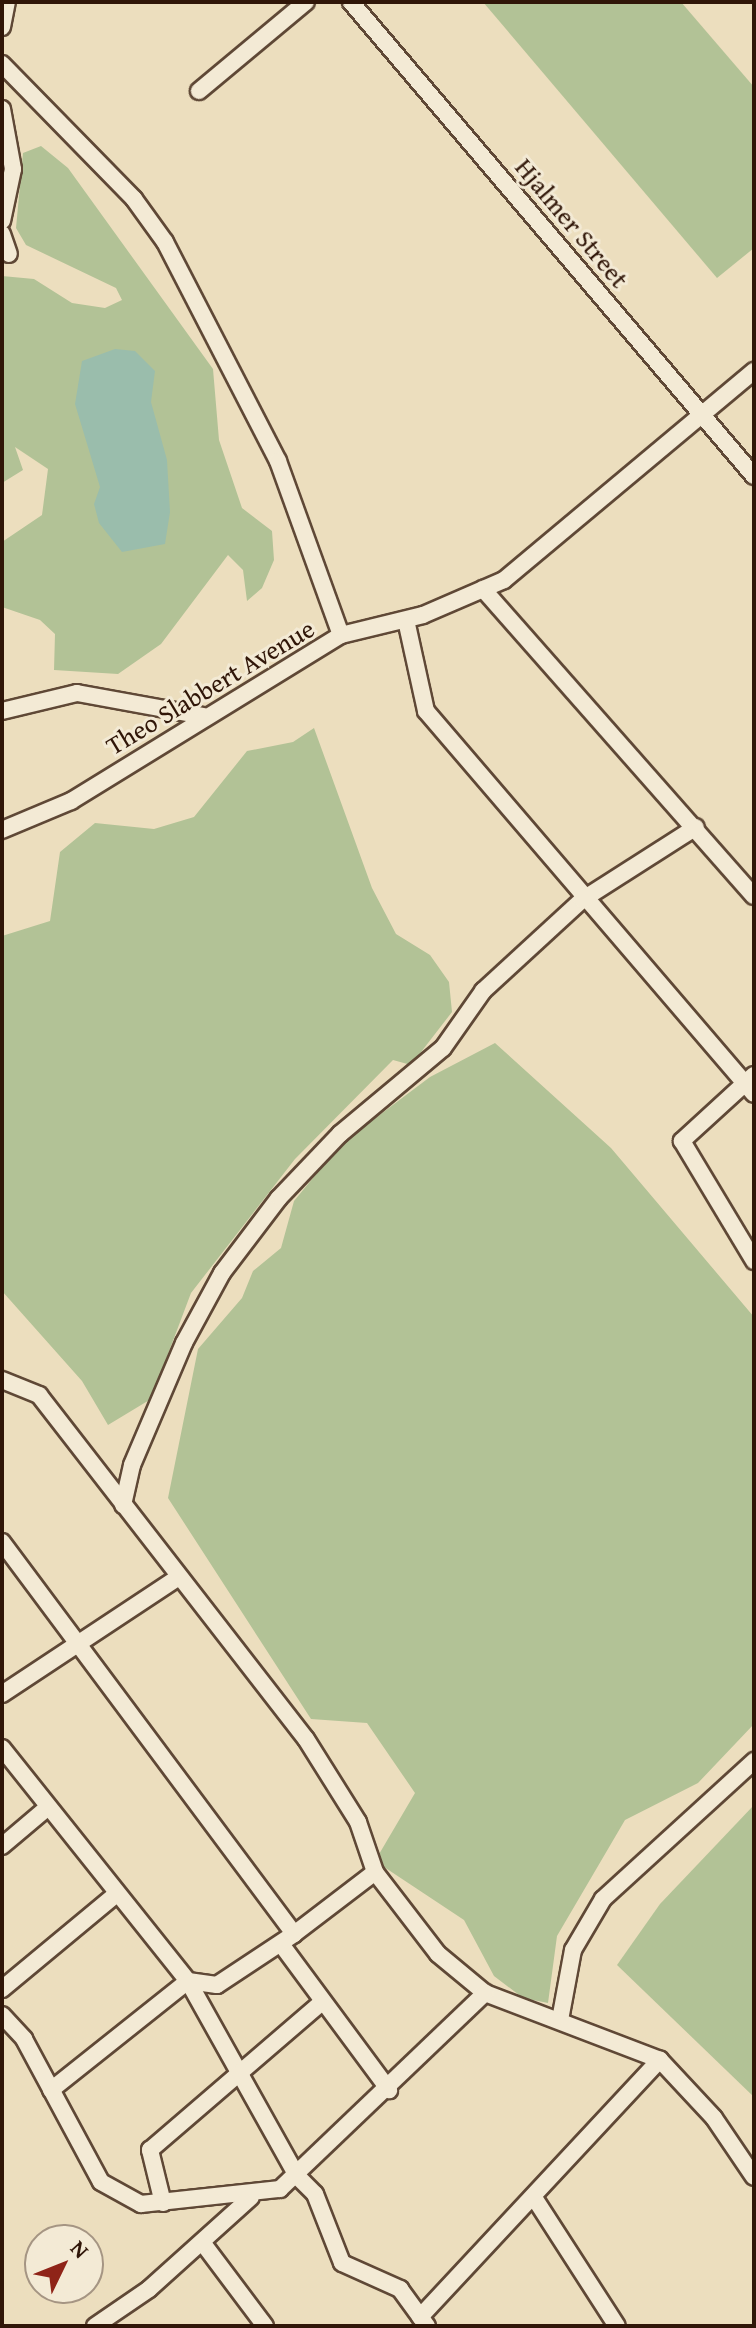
<!DOCTYPE html>
<style>
body{margin:0}
#map{position:relative;width:756px;height:2328px;overflow:hidden;background:#ecdebe;font-family:"Gentium Book Plus",serif}
div>[style]{position:absolute}
.green>*{inset:0;background:#b2c296}
.water>*{inset:0;background:#9abdac}
.roads{filter:drop-shadow(2px 0 #5f4836) drop-shadow(-2px 0 #5f4836) drop-shadow(0 2px #5f4836) drop-shadow(0 -2px #5f4836)}
.street>*{height:16px;margin:-8px;padding:0 8px;transform-origin:8px;border-radius:8px;background:#f3ead5}
span{translate:-50% -50%;white-space:nowrap;text-align:center;line-height:1.15;-webkit-text-stroke:6px #f3ead5;paint-order:stroke}
.street-label{font-size:26px;color:#301608}
.frame{position:absolute;inset:0;border:4px solid #301608;pointer-events:none}
.north{position:absolute;left:24px;top:2224px;width:80px;height:80px;box-sizing:border-box;background:#f3ead5;border:2px solid #a59583;border-radius:50%;rotate:47deg;font-size:22px;font-weight:700;line-height:32px;text-align:center;color:#301608}
.north::after{content:'';display:block;margin:auto;width:28px;height:36px;background:#8f2418;clip-path:polygon(50% 0,100% 100%,50% 72%,0 100%)}
</style>
<div id="map">
<div class="green">
<i style="clip-path:polygon(483px 2px,681px 2px,754px 87px,754px 248px,717px 278px)"></i>
<i style="clip-path:polygon(41px 146px,68px 168px,213px 369px,219px 440px,242px 508px,272px 531px,274px 560px,262px 588px,247px 601px,243px 570px,228px 555px,161px 644px,118px 674px,54px 670px,55px 634px,40px 620px,2px 607px,2px 542px,42px 515px,48px 469px,15px 447px,23px 470px,2px 483px,2px 276px,34px 279px,72px 303px,105px 308px,122px 300px,116px 288px,26px 245px,16px 228px,23px 153px)"></i>
<i style="clip-path:polygon(314px 728px,372px 888px,396px 934px,430px 955px,449px 982px,452px 1012px,411px 1065px,393px 1060px,295px 1159px,191px 1293px,151px 1399px,108px 1425px,82px 1381px,2px 1291px,2px 936px,50px 921px,60px 852px,95px 823px,154px 829px,194px 817px,247px 751px,293px 742px)"></i>
<i style="clip-path:polygon(495px 1043px,611px 1148px,754px 1317px,754px 1724px,698px 1783px,625px 1820px,557px 1936px,548px 2003px,523px 1998px,494px 1976px,464px 1920px,375px 1861px,415px 1793px,367px 1723px,311px 1719px,168px 1498px,198px 1349px,242px 1298px,253px 1271px,281px 1248px,294px 1201px,341px 1144px,430px 1077px)"></i>
<i style="clip-path:polygon(754px 1805px,754px 2097px,617px 1965px,660px 1904px)"></i>
</div>
<div class="water">
<i style="clip-path:polygon(115px 349px,135px 351px,155px 371px,151px 402px,167px 460px,170px 512px,165px 544px,122px 552px,99px 523px,94px 504px,100px 487px,75px 404px,82px 361px)"></i>
</div>
<div class="roads">
<div class="street">
<i style="left:351px;top:2px;width:622px;rotate:49.63deg"></i>
<i style="left:2px;top:27px;width:25px;rotate:-79deg"></i>
<i style="left:2px;top:64px;width:189px;rotate:45.6deg"></i>
<i style="left:134px;top:199px;width:53px;rotate:54.2deg"></i>
<i style="left:165px;top:242px;width:246px;rotate:62.7deg"></i>
<i style="left:278px;top:461px;width:185px;rotate:70.1deg"></i>
<i style="left:199px;top:91px;width:139px;rotate:-39.8deg"></i>
<i style="left:2px;top:109px;width:61px;rotate:79.6deg"></i>
<i style="left:13px;top:169px;width:53px;rotate:101.9deg"></i>
<i style="left:2px;top:234px;width:21px;rotate:71deg"></i>
<i style="left:483px;top:589px;width:409px;rotate:48.6deg"></i>
<i style="left:406px;top:620px;width:93px;rotate:77.6deg"></i>
<i style="left:426px;top:711px;width:504px;rotate:49.42deg"></i>
<i style="left:2px;top:711px;width:77px;rotate:-13.5deg"></i>
<i style="left:77px;top:693px;width:129px;rotate:10.3deg"></i>
<i style="left:2px;top:830px;width:75px;rotate:-22.8deg"></i>
<i style="left:71px;top:801px;width:317px;rotate:-31.6deg"></i>
<i style="left:341px;top:635px;width:84px;rotate:-13.7deg"></i>
<i style="left:423px;top:615px;width:88px;rotate:-23.4deg"></i>
<i style="left:504px;top:580px;width:326px;rotate:-39.9deg"></i>
<i style="left:754px;top:1075px;width:98px;rotate:137.5deg"></i>
<i style="left:682px;top:1141px;width:140px;rotate:59deg"></i>
<i style="left:2px;top:1380px;width:40px;rotate:22deg"></i>
<i style="left:39px;top:1395px;width:435px;rotate:52.2deg"></i>
<i style="left:306px;top:1739px;width:98px;rotate:57.9deg"></i>
<i style="left:358px;top:1822px;width:53px;rotate:71.2deg"></i>
<i style="left:123px;top:1505px;width:41px;rotate:-77.3deg"></i>
<i style="left:132px;top:1465px;width:133px;rotate:-66.9deg"></i>
<i style="left:184px;top:1343px;width:80px;rotate:-61.5deg"></i>
<i style="left:222px;top:1273px;width:94px;rotate:-52.8deg"></i>
<i style="left:279px;top:1198px;width:88px;rotate:-46.4deg"></i>
<i style="left:340px;top:1134px;width:134px;rotate:-39.9deg"></i>
<i style="left:443px;top:1048px;width:70px;rotate:-54.9deg"></i>
<i style="left:483px;top:991px;width:134px;rotate:-42.6deg"></i>
<i style="left:582px;top:900px;width:135px;rotate:-32.6deg"></i>
<i style="left:2px;top:1542px;width:489px;rotate:53.3deg"></i>
<i style="left:294px;top:1934px;width:102px;rotate:-37.4deg"></i>
<i style="left:375px;top:1872px;width:103px;rotate:52.5deg"></i>
<i style="left:438px;top:1954px;width:61px;rotate:39.7deg"></i>
<i style="left:485px;top:1993px;width:187px;rotate:20.9deg"></i>
<i style="left:660px;top:2060px;width:79px;rotate:47deg"></i>
<i style="left:714px;top:2118px;width:71px;rotate:55.9deg"></i>
<i style="left:2px;top:1694px;width:212px;rotate:-33.5deg"></i>
<i style="left:2px;top:1748px;width:298px;rotate:51.4deg"></i>
<i style="left:188px;top:1981px;width:223px;rotate:60.8deg"></i>
<i style="left:297px;top:2176px;width:25px;rotate:45deg"></i>
<i style="left:315px;top:2194px;width:74px;rotate:68.6deg"></i>
<i style="left:342px;top:2263px;width:64px;rotate:24.1deg"></i>
<i style="left:400px;top:2289px;width:46px;rotate:53.9deg"></i>
<i style="left:2px;top:1846px;width:59px;rotate:-40.2deg"></i>
<i style="left:281px;top:1944px;width:182px;rotate:53.5deg"></i>
<i style="left:2px;top:1989px;width:146px;rotate:-39.7deg"></i>
<i style="left:2px;top:2015px;width:33px;rotate:47deg"></i>
<i style="left:24px;top:2039px;width:162px;rotate:61.7deg"></i>
<i style="left:101px;top:2182px;width:46px;rotate:28.8deg"></i>
<i style="left:141px;top:2204px;width:140px;rotate:-6.2deg"></i>
<i style="left:280px;top:2189px;width:284px;rotate:-43.7deg"></i>
<i style="left:560px;top:2020px;width:71px;rotate:-79.5deg"></i>
<i style="left:573px;top:1950px;width:59px;rotate:-59.5deg"></i>
<i style="left:603px;top:1899px;width:205px;rotate:-42.4deg"></i>
<i style="left:51px;top:2090px;width:175px;rotate:-38.5deg"></i>
<i style="left:188px;top:1981px;width:29px;rotate:8deg"></i>
<i style="left:217px;top:1985px;width:92px;rotate:-33.5deg"></i>
<i style="left:535px;top:2199px;width:151px;rotate:57.2deg"></i>
<i style="left:163px;top:2203px;width:55px;rotate:-103.8deg"></i>
<i style="left:150px;top:2150px;width:227px;rotate:-40.7deg"></i>
<i style="left:202px;top:2242px;width:105px;rotate:53.1deg"></i>
<i style="left:420px;top:2317px;width:352px;rotate:-47deg"></i>
<i style="left:95px;top:2326px;width:65px;rotate:-34.4deg"></i>
<i style="left:149px;top:2289px;width:137px;rotate:-42deg"></i>
</div>
</div>
<div class="street-label">
<span style="left:572px;top:223px;rotate:50deg">Hjalmer Street</span>
<span style="left:210px;top:687px;rotate:-31deg">Theo Slabbert Avenue</span>
</div>
<div class="frame"></div>
<div class="north">N</div>
</div>
